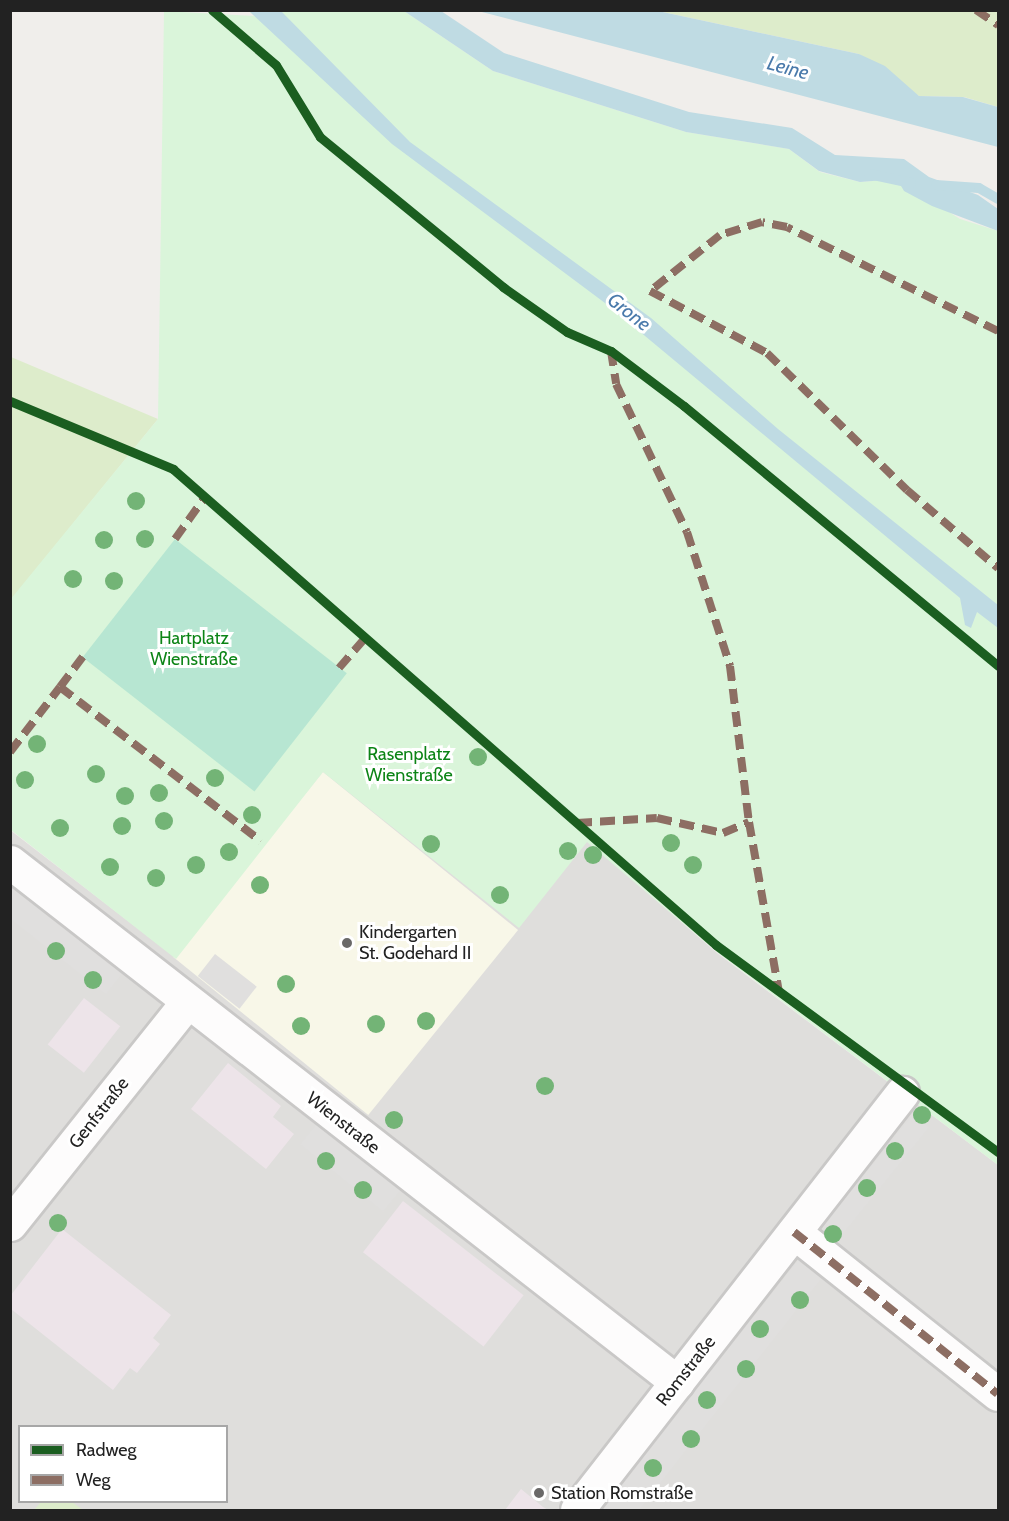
<!DOCTYPE html>
<meta charset="utf-8">
<style>
body{margin:0}
#map{position:relative;width:1009px;height:1521px;overflow:hidden;background:#f0eeeb;font-family:Cabin,sans-serif}
div>[style]{position:absolute}
.residential>*{inset:0;background:#dfdedc}
.industrial>*{inset:0;background:#ede4e9;transform-origin:0 0}
.education>*{inset:0;background:#f8f7e8;transform-origin:0 0}
.grass>*{inset:0;background:#ddeccb}
.park>*{inset:0;background:#daf5da}
.pitch>*{inset:0;background:#b7e6d2;transform-origin:0 0}
.parking>*{inset:0;background:#e0dfde;transform-origin:0 0}
.water>*{inset:0;background:#bfdbe3}
.stream>*{height:10px;margin:-5px;padding:0 5px;transform-origin:5px;border-radius:5px;background:#bfdbe3}
.roads{filter:drop-shadow(2px 0 #c9c8c7) drop-shadow(-2px 0 #c9c8c7) drop-shadow(0 2px #c9c8c7) drop-shadow(0 -2px #c9c8c7)}
.minor>*{height:33px;margin:-16.5px;padding:0 16.5px;transform-origin:16.5px;border-radius:16.5px;background:#fdfcfc}
.quiet>*{height:8px;margin-top:-4px;transform-origin:0;background:repeating-linear-gradient(90deg,#8d6e63 0 15px,transparent 0 23px)}
.cycleway>*{height:9px;margin:-4.5px;padding:0 4.5px;transform-origin:4.5px;border-radius:4.5px;background:#1b5e20}
.trees>*{width:18px;height:18px;margin:-9px;border-radius:50%;background:#73b476}
.dots>*{width:16px;height:16px;translate:-50% -50%;box-sizing:border-box;border:3px solid #fff;border-radius:50%}
span{translate:-50% -50%;white-space:nowrap;text-align:center;line-height:1.15;-webkit-text-stroke:6px #fff;paint-order:stroke}
.park-label{font-size:18px;color:#0c8416}
.poi-label{font-size:18px;color:#222}
.left{translate:0 -50%;text-align:left}
.street-label{font-size:18px;color:#222}
.water-label{font-size:20px;color:#4a7aab;font-style:italic}
.frame{position:absolute;inset:0;border:12px solid #222;pointer-events:none}
.legend{position:absolute;left:18px;top:1425px;width:210px;height:78px;box-sizing:border-box;background:#fff;border:2px solid #a7a7a7;margin:0;padding:8px 10px;list-style:none;font-size:18px;color:#222}
.legend li{display:flex;align-items:center;gap:12px;height:30px}
.legend b{width:30px;border:2px solid #a7a7a7}
</style>
<div id="map">
<div class="residential">
<i style="clip-path:polygon(evenodd,398px 677px,717px 953px,998px 1165px,998px 1510px,11px 1510px,10px 830px,176px 958px,398px 677px,20px 1426px,226px 1426px,226px 1502px,20px 1502px,20px 1426px)"></i>
</div>
<div class="industrial">
<i style="left:84px;top:998px;width:46px;height:59px;rotate:38deg"></i>
<i style="clip-path:polygon(228px 1063px,281px 1106px,273px 1117px,294px 1134px,266px 1169px,191px 1109px)"></i>
<i style="left:403px;top:1201px;width:153px;height:65px;rotate:38deg"></i>
<i style="clip-path:polygon(62px 1229px,171px 1315px,153px 1338px,160px 1344px,137px 1373px,130px 1368px,113px 1390px,11px 1309px,11px 1295px)"></i>
<i style="clip-path:polygon(521px 1489px,543px 1507px,548px 1510px,505px 1510px)"></i>
</div>
<div class="education">
<i style="left:323px;top:772px;width:251px;height:238px;rotate:39deg"></i>
</div>
<div class="grass">
<i style="clip-path:polygon(658px 11px,998px 11px,998px 107px,964px 97px,919px 96px,859px 54px)"></i>
<i style="clip-path:polygon(11px 357px,158px 419px,11px 600px)"></i>
<i style="clip-path:polygon(41px 1502px,72px 1502px,83px 1510px,34px 1510px)"></i>
</div>
<div class="park">
<i style="clip-path:polygon(164px 11px,254px 16px,249px 11px,404px 11px,493px 71px,686px 132px,789px 149px,820px 172px,860px 182px,897px 179px,960px 219px,998px 231px,998px 1165px,718px 953px,587px 842px,519px 928px,323px 772px,176px 959px,11px 830px,10px 600px,158px 419px)"></i>
</div>
<div class="pitch">
<i style="left:175px;top:539px;width:218px;height:150px;rotate:38deg"></i>
</div>
<div class="parking">
<i style="clip-path:polygon(10px 881px,124px 971px,106px 994px,11px 919px)"></i>
<i style="left:215px;top:954px;width:53px;height:28px;rotate:38deg"></i>
<i style="left:913px;top:1114px;width:21px;height:140px;rotate:39deg"></i>
<i style="left:319px;top:1121px;width:107px;height:30px;rotate:39deg"></i>
<i style="clip-path:polygon(801px 1257px,824px 1275px,675px 1464px,639px 1510px,600px 1510px)"></i>
</div>
<div class="water">
<i style="clip-path:polygon(249px 11px,281px 11px,410px 142px,651px 318px,778px 429px,998px 605px,998px 628px,977px 612px,971px 628px,965px 625px,960px 598px,609px 306px,392px 144px)"></i>
<i style="clip-path:polygon(404px 11px,441px 11px,504px 53px,689px 112px,792px 128px,835px 155px,904px 159px,929px 177px,978px 195px,998px 209px,998px 231px,932px 206px,904px 191px,897px 179px,860px 182px,819px 171px,789px 149px,686px 132px,493px 71px)"></i>
<i style="clip-path:polygon(478px 11px,658px 11px,859px 54px,885px 66px,919px 96px,963px 97px,998px 107px,998px 147px)"></i>
</div>
<div class="stream">
<i style="left:869px;top:174px;width:43px;rotate:12.1deg"></i>
<i style="left:936px;top:185px;width:43px;rotate:4deg"></i>
<i style="left:979px;top:188px;width:22px;rotate:30deg"></i>
</div>
<div class="roads">
<div class="minor">
<i style="left:10px;top:862px;width:846px;rotate:37.94deg"></i>
<i style="left:10px;top:1224px;width:284px;rotate:-51.4deg"></i>
<i style="left:794px;top:1232px;width:260px;rotate:38.5deg"></i>
<i style="left:577px;top:1510px;width:529px;rotate:-52.07deg"></i>
</div>
</div>
<div class="quiet">
<i style="left:976px;top:10px;width:27px;rotate:34deg"></i>
<i style="left:998px;top:331px;width:235px;rotate:-153.8deg"></i>
<i style="left:787px;top:227px;width:25px;rotate:-169deg"></i>
<i style="left:762px;top:222px;width:44px;rotate:162.8deg"></i>
<i style="left:720px;top:235px;width:90px;rotate:141.3deg"></i>
<i style="left:650px;top:291px;width:132px;rotate:27.9deg"></i>
<i style="left:767px;top:353px;width:196px;rotate:44.4deg"></i>
<i style="left:907px;top:490px;width:120px;rotate:40.6deg"></i>
<i style="left:611px;top:351px;width:33px;rotate:81deg"></i>
<i style="left:616px;top:384px;width:164px;rotate:64.4deg"></i>
<i style="left:687px;top:532px;width:141px;rotate:72.2deg"></i>
<i style="left:730px;top:666px;width:157px;rotate:83.1deg"></i>
<i style="left:749px;top:822px;width:173px;rotate:80deg"></i>
<i style="left:175px;top:539px;width:52px;rotate:-54.5deg"></i>
<i style="left:339px;top:668px;width:40px;rotate:-49deg"></i>
<i style="left:60px;top:687px;width:38px;rotate:-53deg"></i>
<i style="left:10px;top:752px;width:82px;rotate:-52.4deg"></i>
<i style="left:60px;top:687px;width:253px;rotate:37.5deg"></i>
<i style="left:577px;top:823px;width:80px;rotate:-3.6deg"></i>
<i style="left:657px;top:818px;width:68px;rotate:12.8deg"></i>
<i style="left:723px;top:833px;width:28px;rotate:-23deg"></i>
<i style="left:794px;top:1232px;width:260px;rotate:38.5deg"></i>
</div>
<div class="cycleway">
<i style="left:212px;top:10px;width:84px;rotate:40.7deg"></i>
<i style="left:276px;top:65px;width:84px;rotate:58.6deg"></i>
<i style="left:320px;top:137px;width:237px;rotate:39.3deg"></i>
<i style="left:503px;top:287px;width:78px;rotate:35.1deg"></i>
<i style="left:567px;top:332px;width:48px;rotate:23.4deg"></i>
<i style="left:611px;top:351px;width:91px;rotate:37deg"></i>
<i style="left:684px;top:406px;width:408px;rotate:39.6deg"></i>
<i style="left:10px;top:401px;width:177px;rotate:22.6deg"></i>
<i style="left:173px;top:469px;width:722px;rotate:41.24deg"></i>
<i style="left:716px;top:945px;width:350px;rotate:36.3deg"></i>
</div>
<div class="trees">
<i style="left:136px;top:501px"></i>
<i style="left:145px;top:539px"></i>
<i style="left:104px;top:540px"></i>
<i style="left:73px;top:579px"></i>
<i style="left:114px;top:581px"></i>
<i style="left:37px;top:744px"></i>
<i style="left:478px;top:757px"></i>
<i style="left:96px;top:774px"></i>
<i style="left:215px;top:778px"></i>
<i style="left:25px;top:780px"></i>
<i style="left:159px;top:793px"></i>
<i style="left:125px;top:796px"></i>
<i style="left:252px;top:815px"></i>
<i style="left:164px;top:821px"></i>
<i style="left:122px;top:826px"></i>
<i style="left:60px;top:828px"></i>
<i style="left:671px;top:843px"></i>
<i style="left:431px;top:844px"></i>
<i style="left:568px;top:851px"></i>
<i style="left:229px;top:852px"></i>
<i style="left:593px;top:855px"></i>
<i style="left:196px;top:865px"></i>
<i style="left:693px;top:865px"></i>
<i style="left:110px;top:867px"></i>
<i style="left:156px;top:878px"></i>
<i style="left:260px;top:885px"></i>
<i style="left:500px;top:895px"></i>
<i style="left:56px;top:951px"></i>
<i style="left:93px;top:980px"></i>
<i style="left:286px;top:984px"></i>
<i style="left:426px;top:1021px"></i>
<i style="left:376px;top:1024px"></i>
<i style="left:301px;top:1026px"></i>
<i style="left:545px;top:1086px"></i>
<i style="left:922px;top:1115px"></i>
<i style="left:394px;top:1120px"></i>
<i style="left:895px;top:1151px"></i>
<i style="left:326px;top:1161px"></i>
<i style="left:867px;top:1188px"></i>
<i style="left:363px;top:1190px"></i>
<i style="left:58px;top:1223px"></i>
<i style="left:833px;top:1234px"></i>
<i style="left:800px;top:1300px"></i>
<i style="left:760px;top:1329px"></i>
<i style="left:746px;top:1369px"></i>
<i style="left:707px;top:1400px"></i>
<i style="left:691px;top:1439px"></i>
<i style="left:653px;top:1468px"></i>
</div>
<div class="dots">
<i style="left:347px;top:943px;background:#6a6968"></i>
<i style="left:539px;top:1493px;background:#6a6968"></i>
</div>
<div class="park-label">
<span style="left:194px;top:649px">Hartplatz<br>Wienstraße</span>
<span style="left:409px;top:765px">Rasenplatz<br>Wienstraße</span>
</div>
<div class="poi-label">
<span class="left" style="left:359px;top:943px">Kindergarten<br>St. Godehard II</span>
<span class="left" style="left:551px;top:1493px">Station Romstraße</span>
</div>
<div class="street-label">
<span style="left:99px;top:1113px;rotate:-52deg">Genfstraße</span>
<span style="left:343px;top:1123px;rotate:38deg">Wienstraße</span>
<span style="left:686px;top:1371px;rotate:-52deg">Romstraße</span>
</div>
<div class="water-label">
<span style="left:788px;top:68px;rotate:15deg">Leine</span>
<span style="left:629px;top:312px;rotate:38deg">Grone</span>
</div>
<div class="frame"></div>
<ul class="legend">
<li><b style="height:8px;background:#1b5e20"></b>Radweg</li>
<li><b style="height:8px;background:#8d6e63"></b>Weg</li>
</ul>
</div>
